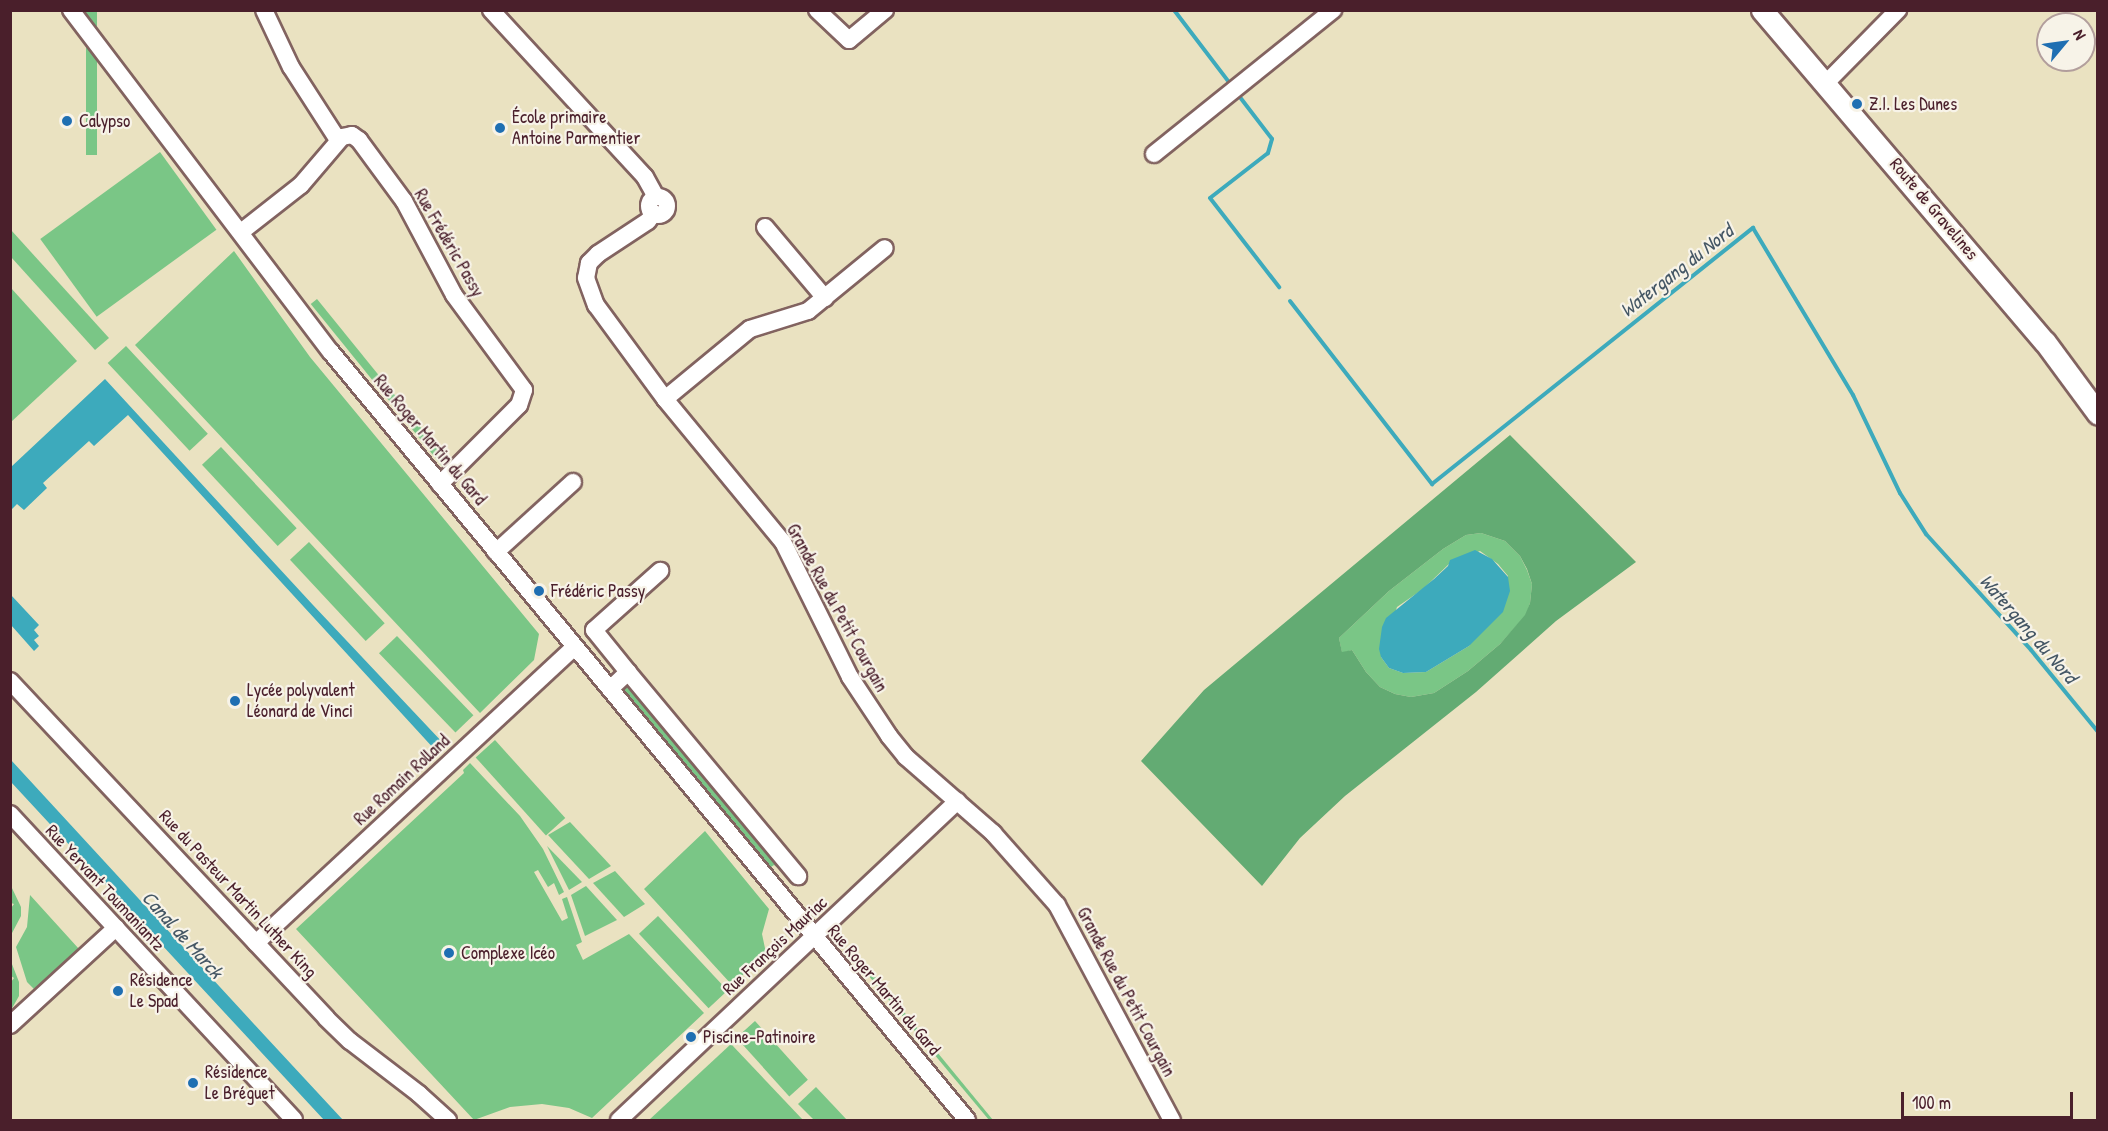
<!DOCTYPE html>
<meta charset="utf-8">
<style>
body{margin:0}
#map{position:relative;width:2108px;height:1131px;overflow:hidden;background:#eae2c1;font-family:"Patrick Hand",sans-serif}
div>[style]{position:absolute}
.green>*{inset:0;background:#7ac686;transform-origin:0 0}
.forest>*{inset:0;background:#63ab73}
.water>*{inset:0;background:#3daabc}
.stream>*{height:4px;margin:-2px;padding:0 2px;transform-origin:2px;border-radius:2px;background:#3daabc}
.roads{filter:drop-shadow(2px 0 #826360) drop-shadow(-2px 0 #826360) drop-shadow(0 2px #826360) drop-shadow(0 -2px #826360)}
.minor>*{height:16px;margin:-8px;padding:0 8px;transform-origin:8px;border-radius:8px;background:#fff}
.minor>.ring{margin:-8px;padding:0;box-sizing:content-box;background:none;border:16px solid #fff;border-radius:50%}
.major>*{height:21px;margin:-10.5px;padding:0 10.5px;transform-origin:10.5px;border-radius:10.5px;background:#fff}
.dots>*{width:16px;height:16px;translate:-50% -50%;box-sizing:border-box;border:3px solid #f7f3e8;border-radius:50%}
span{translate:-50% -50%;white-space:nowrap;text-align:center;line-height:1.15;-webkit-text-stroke:4.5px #f7f3e8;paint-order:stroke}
.poi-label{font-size:18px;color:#4a1f2b}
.left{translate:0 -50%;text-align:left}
.street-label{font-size:18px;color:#4a1f2b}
.water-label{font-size:20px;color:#455765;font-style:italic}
.frame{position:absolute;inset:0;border:12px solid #4a1f2b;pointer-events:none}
.north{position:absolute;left:2036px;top:12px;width:60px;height:60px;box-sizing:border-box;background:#f7f3e8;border:2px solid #b29e9c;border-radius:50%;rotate:61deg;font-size:16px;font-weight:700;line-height:24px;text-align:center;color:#4a1f2b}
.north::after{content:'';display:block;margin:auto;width:21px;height:27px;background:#1f6fb2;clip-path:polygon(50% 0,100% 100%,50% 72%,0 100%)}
.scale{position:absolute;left:1901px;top:1092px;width:172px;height:27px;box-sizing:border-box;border:3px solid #4a1f2b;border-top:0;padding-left:8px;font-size:18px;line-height:21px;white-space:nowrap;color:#4a1f2b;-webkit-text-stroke:4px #f7f3e8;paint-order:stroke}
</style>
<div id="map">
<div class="green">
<i style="left:86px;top:11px;width:11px;height:144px"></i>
<i style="left:160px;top:152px;width:96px;height:148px;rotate:54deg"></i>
<i style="clip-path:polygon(11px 230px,109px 338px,95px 350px,11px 257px)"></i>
<i style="clip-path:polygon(234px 251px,310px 357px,539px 634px,534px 660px,480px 713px,135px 345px)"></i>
<i style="clip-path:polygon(11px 288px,77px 361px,11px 422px)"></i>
<i style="left:317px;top:299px;width:212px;height:8px;rotate:51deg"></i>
<i style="left:126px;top:346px;width:120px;height:25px;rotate:47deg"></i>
<i style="left:221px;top:447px;width:111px;height:26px;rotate:47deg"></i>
<i style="clip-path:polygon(evenodd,1481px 533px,1505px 541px,1520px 556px,1527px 570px,1532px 584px,1530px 603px,1526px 615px,1500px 644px,1468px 671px,1434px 693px,1411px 697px,1395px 694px,1380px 687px,1366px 672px,1352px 650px,1342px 653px,1339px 638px,1389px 591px,1443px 549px,1466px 535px,1481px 533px,1480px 551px,1498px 564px,1508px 576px,1469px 646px,1426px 672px,1403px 673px,1389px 668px,1381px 657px,1397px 607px,1423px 589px,1450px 563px,1480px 551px)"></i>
<i style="left:309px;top:542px;width:111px;height:26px;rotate:47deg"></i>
<i style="left:397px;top:636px;width:110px;height:25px;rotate:46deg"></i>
<i style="clip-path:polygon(629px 681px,782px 866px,779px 869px,774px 865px,768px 869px,619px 688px)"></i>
<i style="left:495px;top:740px;width:105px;height:26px;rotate:48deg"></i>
<i style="clip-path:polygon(470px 763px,520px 816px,543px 849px,564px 892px,559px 895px,554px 883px,548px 887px,538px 870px,534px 872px,562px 921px,568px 918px,562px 899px,567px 897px,582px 942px,576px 945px,583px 960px,629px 934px,704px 1013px,592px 1118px,569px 1108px,542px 1104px,510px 1107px,474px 1120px,296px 929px,464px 773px,463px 770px)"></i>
<i style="clip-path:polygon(570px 822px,611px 866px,589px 879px,548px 835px)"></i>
<i style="clip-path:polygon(705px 831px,769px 909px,762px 934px,766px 953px,732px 985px,644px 889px)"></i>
<i style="clip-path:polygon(547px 846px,582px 882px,569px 890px)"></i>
<i style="clip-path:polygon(615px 871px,645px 904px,624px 917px,593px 883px)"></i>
<i style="clip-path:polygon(11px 886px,21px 907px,21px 916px,11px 935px,11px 908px,14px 904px,11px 903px)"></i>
<i style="clip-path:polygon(586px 886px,617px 920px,585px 936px,571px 895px)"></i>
<i style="clip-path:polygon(30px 895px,79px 949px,34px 989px,27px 982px,16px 947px,27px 927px)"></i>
<i style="left:658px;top:916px;width:102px;height:26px;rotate:47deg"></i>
<i style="clip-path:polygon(10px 959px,19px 982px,19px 996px,11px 1010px,11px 982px,14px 978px,11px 976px)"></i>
<i style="clip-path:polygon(872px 973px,993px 1120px,989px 1120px,868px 975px)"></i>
<i style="left:755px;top:1021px;width:79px;height:25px;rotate:48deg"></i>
<i style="clip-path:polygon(731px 1044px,803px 1120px,649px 1120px)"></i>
<i style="clip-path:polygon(816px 1087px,847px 1120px,814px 1120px,798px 1104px)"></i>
</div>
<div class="forest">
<i style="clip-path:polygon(evenodd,1510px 435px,1636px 562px,1556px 621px,1476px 692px,1345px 796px,1300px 838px,1262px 886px,1141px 761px,1204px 690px,1510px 435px,1481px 533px,1505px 541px,1520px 556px,1527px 569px,1532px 584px,1530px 603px,1525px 615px,1500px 644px,1468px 671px,1434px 693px,1411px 697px,1395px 694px,1380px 687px,1366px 672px,1352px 650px,1342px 652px,1339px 638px,1389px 591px,1443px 549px,1466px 535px,1481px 533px)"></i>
</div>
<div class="water">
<i style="clip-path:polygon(105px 379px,313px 605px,444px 744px,436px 751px,128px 415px,94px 446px,89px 441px,43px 483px,47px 488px,24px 510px,17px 504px,11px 510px,11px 467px)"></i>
<i style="clip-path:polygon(1475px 550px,1492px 559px,1508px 577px,1510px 591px,1503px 612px,1469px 646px,1426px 672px,1403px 673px,1389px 668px,1381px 657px,1379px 649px,1382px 627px,1386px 618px,1434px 579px,1448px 566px,1450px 560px)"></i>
<i style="clip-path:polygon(11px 595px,39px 625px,34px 630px,39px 636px,34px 640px,39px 646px,34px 651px,11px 625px)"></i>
<i style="clip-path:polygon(11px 760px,266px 1037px,343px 1120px,324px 1120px,11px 782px)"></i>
</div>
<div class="stream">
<i style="left:1174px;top:10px;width:96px;rotate:52.7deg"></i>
<i style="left:1236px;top:92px;width:59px;rotate:52.5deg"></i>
<i style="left:1272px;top:139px;width:15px;rotate:106deg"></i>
<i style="left:1268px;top:153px;width:73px;rotate:142.2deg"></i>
<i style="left:1210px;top:198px;width:113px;rotate:52.2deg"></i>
<i style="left:1290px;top:301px;width:232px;rotate:52.2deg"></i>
<i style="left:1432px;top:484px;width:411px;rotate:-38.6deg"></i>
<i style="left:1753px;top:228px;width:195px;rotate:59.1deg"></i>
<i style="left:1853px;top:395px;width:109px;rotate:64.4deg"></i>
<i style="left:1900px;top:493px;width:49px;rotate:57.6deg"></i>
<i style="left:1926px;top:534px;width:156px;rotate:47.8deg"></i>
<i style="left:2031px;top:650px;width:106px;rotate:50.7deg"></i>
</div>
<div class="roads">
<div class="minor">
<i style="left:71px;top:10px;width:430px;rotate:52.8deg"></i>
<i style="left:331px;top:352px;width:997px;rotate:50.37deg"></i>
<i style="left:264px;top:10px;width:63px;rotate:64.7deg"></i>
<i style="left:291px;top:67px;width:87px;rotate:57.2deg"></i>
<i style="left:491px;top:10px;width:227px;rotate:47.3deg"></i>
<i style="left:645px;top:177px;width:23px;rotate:61deg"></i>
<i style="left:817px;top:10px;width:44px;rotate:43.2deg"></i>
<i style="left:849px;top:40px;width:47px;rotate:-39.8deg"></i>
<i style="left:1826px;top:83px;width:103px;rotate:-45.4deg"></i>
<i style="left:1154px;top:154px;width:230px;rotate:-38.8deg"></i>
<i class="ring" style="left:649px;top:197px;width:2px;height:2px"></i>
<i style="left:654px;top:213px;width:10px;rotate:127deg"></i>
<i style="left:648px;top:221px;width:60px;rotate:146.6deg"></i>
<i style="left:598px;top:254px;width:13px;rotate:135deg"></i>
<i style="left:589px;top:263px;width:15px;rotate:101deg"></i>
<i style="left:586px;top:278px;width:29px;rotate:70deg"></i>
<i style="left:596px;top:305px;width:117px;rotate:53.7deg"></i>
<i style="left:665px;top:399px;width:185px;rotate:50.5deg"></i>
<i style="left:783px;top:542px;width:151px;rotate:63.6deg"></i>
<i style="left:850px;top:677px;width:71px;rotate:56.5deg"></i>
<i style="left:889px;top:736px;width:27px;rotate:51deg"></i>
<i style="left:906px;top:757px;width:116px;rotate:41.1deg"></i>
<i style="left:993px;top:833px;width:96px;rotate:48.4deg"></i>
<i style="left:1057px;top:905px;width:244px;rotate:61.9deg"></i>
<i style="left:765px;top:227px;width:93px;rotate:49.8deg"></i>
<i style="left:241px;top:232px;width:76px;rotate:-38.1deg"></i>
<i style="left:301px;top:185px;width:63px;rotate:-49.5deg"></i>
<i style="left:342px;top:137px;width:10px;rotate:-11deg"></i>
<i style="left:352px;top:135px;width:9px;rotate:36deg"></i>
<i style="left:359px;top:140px;width:76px;rotate:53.6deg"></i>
<i style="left:404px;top:201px;width:106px;rotate:62deg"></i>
<i style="left:454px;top:295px;width:118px;rotate:53.6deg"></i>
<i style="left:524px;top:390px;width:16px;rotate:108deg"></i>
<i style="left:519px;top:405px;width:112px;rotate:135deg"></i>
<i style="left:665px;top:399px;width:110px;rotate:-39.5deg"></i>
<i style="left:750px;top:329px;width:61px;rotate:-17.2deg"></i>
<i style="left:808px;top:311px;width:99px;rotate:-39.3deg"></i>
<i style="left:496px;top:552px;width:104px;rotate:-42.3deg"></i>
<i style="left:628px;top:672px;width:266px;rotate:50.2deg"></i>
<i style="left:10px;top:681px;width:462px;rotate:46.8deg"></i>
<i style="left:326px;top:1018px;width:33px;rotate:44deg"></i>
<i style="left:350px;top:1041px;width:87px;rotate:37.5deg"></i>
<i style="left:419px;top:1094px;width:39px;rotate:42deg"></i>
<i style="left:610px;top:689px;width:25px;rotate:-43deg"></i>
<i style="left:628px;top:672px;width:54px;rotate:-129deg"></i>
<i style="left:594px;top:630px;width:89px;rotate:-41.8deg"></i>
<i style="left:10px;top:814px;width:417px;rotate:47.1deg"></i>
<i style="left:256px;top:943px;width:435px;rotate:-42.9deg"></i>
<i style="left:10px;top:1025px;width:144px;rotate:-42.5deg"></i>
<i style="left:619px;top:1120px;width:465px;rotate:-43.3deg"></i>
</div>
<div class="major">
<i style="left:1762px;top:10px;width:436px;rotate:49.6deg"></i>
<i style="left:2045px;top:342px;width:89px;rotate:53.6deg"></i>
</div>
</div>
<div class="dots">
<i style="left:1857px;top:104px;background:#1f6fb2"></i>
<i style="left:67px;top:121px;background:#1f6fb2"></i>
<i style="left:500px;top:128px;background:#1f6fb2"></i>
<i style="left:539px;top:591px;background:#1f6fb2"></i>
<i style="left:235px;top:701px;background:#1f6fb2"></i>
<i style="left:449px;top:953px;background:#1f6fb2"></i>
<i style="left:118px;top:991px;background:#1f6fb2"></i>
<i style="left:691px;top:1037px;background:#1f6fb2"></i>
<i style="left:193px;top:1083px;background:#1f6fb2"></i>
</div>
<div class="poi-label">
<span class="left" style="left:1869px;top:104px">Z.I. Les Dunes</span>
<span class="left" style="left:512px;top:128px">École primaire<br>Antoine Parmentier</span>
<span class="left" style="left:79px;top:121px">Calypso</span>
<span class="left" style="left:551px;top:591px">Frédéric Passy</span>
<span class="left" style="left:247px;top:701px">Lycée polyvalent<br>Léonard de Vinci</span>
<span class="left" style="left:461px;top:953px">Complexe Icéo</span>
<span class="left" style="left:130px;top:991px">Résidence<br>Le Spad</span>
<span class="left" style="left:703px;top:1037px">Piscine-Patinoire</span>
<span class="left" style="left:205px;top:1083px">Résidence<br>Le Bréguet</span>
</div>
<div class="street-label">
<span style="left:1934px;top:209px;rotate:50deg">Route de Gravelines</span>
<span style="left:449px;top:243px;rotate:60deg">Rue Frédéric Passy</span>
<span style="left:430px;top:440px;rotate:50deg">Rue Roger Martin du Gard</span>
<span style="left:837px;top:608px;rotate:61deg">Grande Rue du Petit Courgain</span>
<span style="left:402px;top:780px;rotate:-43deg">Rue Romain Rolland</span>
<span style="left:105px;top:888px;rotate:47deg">Rue Yervant Toumaniantz</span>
<span style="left:238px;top:894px;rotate:47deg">Rue du Pasteur Martin Luther King</span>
<span style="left:775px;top:946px;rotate:-43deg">Rue François Mauriac</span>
<span style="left:884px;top:990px;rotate:50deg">Rue Roger Martin du Gard</span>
<span style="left:1126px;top:992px;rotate:62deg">Grande Rue du Petit Courgain</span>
</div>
<div class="water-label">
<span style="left:1676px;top:270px;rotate:-38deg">Watergang du Nord</span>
<span style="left:2029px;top:628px;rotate:49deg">Watergang du Nord</span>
<span style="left:183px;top:934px;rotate:48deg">Canal de Marck</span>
</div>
<div class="frame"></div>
<div class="north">N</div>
<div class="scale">100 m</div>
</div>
